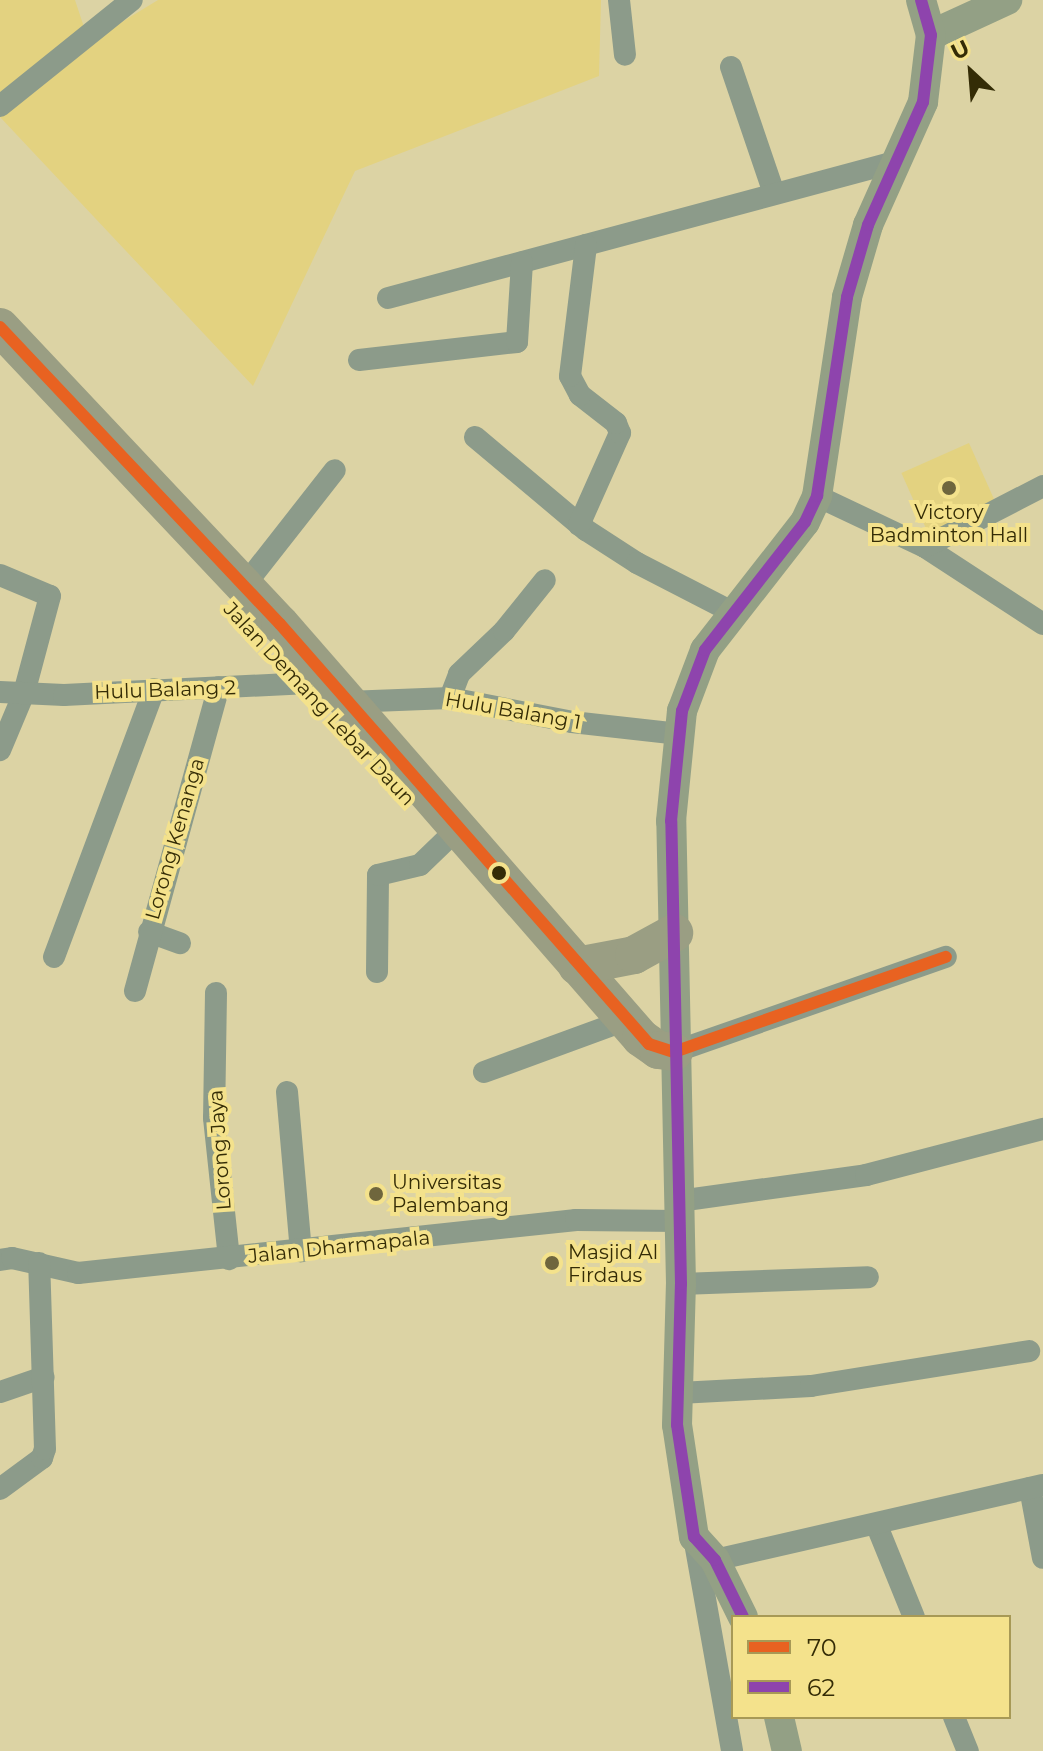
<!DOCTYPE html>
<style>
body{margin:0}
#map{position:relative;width:1043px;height:1751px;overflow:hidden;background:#dcd3a4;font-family:Montserrat,sans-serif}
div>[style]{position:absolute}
.green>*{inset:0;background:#e3d280;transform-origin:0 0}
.street>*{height:22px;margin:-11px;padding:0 11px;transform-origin:11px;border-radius:11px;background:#8c9b8a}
.secondary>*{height:30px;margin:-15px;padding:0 15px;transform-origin:15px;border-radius:15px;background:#93a085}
.highway>*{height:38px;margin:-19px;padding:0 19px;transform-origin:19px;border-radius:19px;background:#9a9e83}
.bus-1>*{height:12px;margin:-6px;padding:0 6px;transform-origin:6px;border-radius:6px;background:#e86221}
.bus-2>*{height:12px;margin:-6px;padding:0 6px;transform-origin:6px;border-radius:6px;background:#8e44ad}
.dots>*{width:22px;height:22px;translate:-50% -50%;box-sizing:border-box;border:4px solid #f4e28c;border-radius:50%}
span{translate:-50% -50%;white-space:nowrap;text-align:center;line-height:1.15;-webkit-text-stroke:8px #f4e28c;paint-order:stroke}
.poi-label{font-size:20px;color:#342c06}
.left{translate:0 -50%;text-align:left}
.street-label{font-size:20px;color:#342c06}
.legend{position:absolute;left:731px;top:1615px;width:280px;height:104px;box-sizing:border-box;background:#f4e28c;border:2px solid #a79956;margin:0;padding:10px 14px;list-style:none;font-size:24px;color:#342c06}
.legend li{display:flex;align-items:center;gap:16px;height:40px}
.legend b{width:40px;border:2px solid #a79956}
.north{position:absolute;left:931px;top:32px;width:80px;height:80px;-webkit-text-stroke:6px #f4e28c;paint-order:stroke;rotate:334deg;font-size:22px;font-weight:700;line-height:32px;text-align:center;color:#342c06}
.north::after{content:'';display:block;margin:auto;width:28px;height:36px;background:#342c06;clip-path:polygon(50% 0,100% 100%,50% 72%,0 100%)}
</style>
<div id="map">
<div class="green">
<i style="clip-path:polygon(0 0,75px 0,89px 42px,158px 0,601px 0,599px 76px,355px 171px,253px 386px,0 117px)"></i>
<i style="left:969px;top:443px;width:66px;height:74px;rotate:66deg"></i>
</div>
<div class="street">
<i style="left:619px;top:0;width:55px;rotate:83.8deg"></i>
<i style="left:731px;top:67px;width:133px;rotate:71.2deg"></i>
<i style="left:0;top:106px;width:169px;rotate:-38.8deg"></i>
<i style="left:388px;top:298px;width:525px;rotate:-15.02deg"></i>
<i style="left:359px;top:360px;width:159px;rotate:-6.5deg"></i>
<i style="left:517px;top:342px;width:80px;rotate:-86.4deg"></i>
<i style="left:475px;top:437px;width:145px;rotate:40deg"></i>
<i style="left:586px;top:530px;width:61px;rotate:32.9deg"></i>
<i style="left:637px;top:563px;width:107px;rotate:27.3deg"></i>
<i style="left:817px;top:496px;width:119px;rotate:25.3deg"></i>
<i style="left:925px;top:547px;width:141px;rotate:33.1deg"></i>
<i style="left:579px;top:525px;width:101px;rotate:-66deg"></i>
<i style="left:620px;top:433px;width:11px;rotate:-112deg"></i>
<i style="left:616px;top:423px;width:46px;rotate:-142.1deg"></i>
<i style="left:580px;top:395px;width:21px;rotate:-118deg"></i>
<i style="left:570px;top:376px;width:132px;rotate:-83deg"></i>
<i style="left:925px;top:547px;width:133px;rotate:-27.3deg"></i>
<i style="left:0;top:575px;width:54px;rotate:22.8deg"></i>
<i style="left:50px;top:596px;width:100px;rotate:105deg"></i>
<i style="left:24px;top:693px;width:62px;rotate:112.8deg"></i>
<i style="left:244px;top:586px;width:147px;rotate:-51.9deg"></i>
<i style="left:0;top:692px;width:64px;rotate:2.7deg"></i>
<i style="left:64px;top:695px;width:265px;rotate:-2.8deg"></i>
<i style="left:450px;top:698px;width:26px;rotate:-69deg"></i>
<i style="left:459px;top:674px;width:62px;rotate:-43.7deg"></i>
<i style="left:504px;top:631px;width:65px;rotate:-51.2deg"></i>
<i style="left:347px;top:702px;width:103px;rotate:-2.2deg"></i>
<i style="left:450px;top:698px;width:124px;rotate:11.1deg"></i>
<i style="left:572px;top:722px;width:108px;rotate:6.4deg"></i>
<i style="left:149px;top:932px;width:33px;rotate:20deg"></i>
<i style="left:54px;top:957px;width:286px;rotate:-69.5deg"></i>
<i style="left:377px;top:972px;width:97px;rotate:-89.4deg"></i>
<i style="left:378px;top:875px;width:43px;rotate:-13.4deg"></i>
<i style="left:420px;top:865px;width:36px;rotate:-44deg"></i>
<i style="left:135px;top:991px;width:315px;rotate:-74.6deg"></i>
<i style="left:216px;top:993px;width:125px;rotate:90.9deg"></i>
<i style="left:214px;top:1118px;width:142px;rotate:83.9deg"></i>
<i style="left:674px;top:1052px;width:288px;rotate:-19.3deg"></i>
<i style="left:484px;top:1072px;width:134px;rotate:-20.1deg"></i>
<i style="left:287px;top:1092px;width:160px;rotate:85deg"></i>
<i style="left:679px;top:1201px;width:189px;rotate:-7.9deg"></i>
<i style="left:866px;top:1175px;width:183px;rotate:-14.6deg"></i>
<i style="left:0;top:1260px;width:12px;rotate:-9deg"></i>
<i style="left:12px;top:1258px;width:68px;rotate:12.8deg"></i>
<i style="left:78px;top:1273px;width:501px;rotate:-6.07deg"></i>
<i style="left:576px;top:1220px;width:104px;rotate:0.6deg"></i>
<i style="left:681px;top:1284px;width:187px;rotate:-2.1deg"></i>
<i style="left:0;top:1392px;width:46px;rotate:-18.8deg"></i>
<i style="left:679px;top:1393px;width:132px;rotate:-3deg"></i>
<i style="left:811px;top:1386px;width:221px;rotate:-9.1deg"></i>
<i style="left:1030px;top:1488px;width:71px;rotate:79.5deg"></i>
<i style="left:0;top:1489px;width:52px;rotate:-36.4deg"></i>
<i style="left:42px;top:1458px;width:9px;rotate:-72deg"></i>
<i style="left:45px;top:1449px;width:186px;rotate:-91.8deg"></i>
<i style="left:877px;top:1526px;width:98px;rotate:67.9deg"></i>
<i style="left:694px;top:1537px;width:217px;rotate:79.9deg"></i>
<i style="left:715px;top:1560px;width:336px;rotate:-12.9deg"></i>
<i style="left:954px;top:1717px;width:37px;rotate:68deg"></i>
</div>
<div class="secondary">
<i style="left:931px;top:35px;width:84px;rotate:-24.7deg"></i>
<i style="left:743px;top:1617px;width:64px;rotate:-116.2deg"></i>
<i style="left:715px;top:1560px;width:31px;rotate:-132deg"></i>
<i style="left:694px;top:1537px;width:113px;rotate:-98.6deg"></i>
<i style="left:677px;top:1425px;width:141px;rotate:-88.4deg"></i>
<i style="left:681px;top:1284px;width:463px;rotate:-91.2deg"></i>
<i style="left:671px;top:821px;width:111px;rotate:-84.3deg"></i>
<i style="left:682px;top:711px;width:65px;rotate:-69.3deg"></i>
<i style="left:705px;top:650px;width:162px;rotate:-52deg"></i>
<i style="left:805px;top:522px;width:29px;rotate:-65deg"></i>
<i style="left:817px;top:496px;width:201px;rotate:-81.4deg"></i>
<i style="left:847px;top:297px;width:75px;rotate:-73.7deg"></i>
<i style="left:868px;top:225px;width:135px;rotate:-65.9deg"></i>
<i style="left:923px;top:102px;width:67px;rotate:-83.2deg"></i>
<i style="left:931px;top:35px;width:36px;rotate:-106deg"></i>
<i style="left:779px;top:1717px;width:35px;rotate:77deg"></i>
</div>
<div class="highway">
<i style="left:0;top:327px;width:408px;rotate:46.7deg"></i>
<i style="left:280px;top:624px;width:549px;rotate:48.91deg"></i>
<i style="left:641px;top:1038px;width:21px;rotate:35deg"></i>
<i style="left:658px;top:1050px;width:16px;rotate:7deg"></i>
<i style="left:577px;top:966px;width:58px;rotate:-10.9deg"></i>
<i style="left:634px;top:955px;width:46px;rotate:-28.8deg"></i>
</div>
<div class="bus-1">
<i style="left:0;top:327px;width:408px;rotate:46.7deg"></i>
<i style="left:280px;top:624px;width:559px;rotate:48.7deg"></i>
<i style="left:649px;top:1044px;width:26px;rotate:18deg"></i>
<i style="left:674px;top:1052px;width:288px;rotate:-19.3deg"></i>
</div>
<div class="bus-2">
<i style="left:743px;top:1617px;width:64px;rotate:-116.2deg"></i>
<i style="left:715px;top:1560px;width:31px;rotate:-132deg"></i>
<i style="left:694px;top:1537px;width:113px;rotate:-98.6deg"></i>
<i style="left:677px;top:1425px;width:141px;rotate:-88.4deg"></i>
<i style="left:681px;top:1284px;width:463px;rotate:-91.2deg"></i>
<i style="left:671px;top:821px;width:111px;rotate:-84.3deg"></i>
<i style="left:682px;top:711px;width:65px;rotate:-69.3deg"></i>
<i style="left:705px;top:650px;width:162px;rotate:-52deg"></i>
<i style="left:805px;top:522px;width:29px;rotate:-65deg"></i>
<i style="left:817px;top:496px;width:201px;rotate:-81.4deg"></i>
<i style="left:847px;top:297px;width:75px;rotate:-73.7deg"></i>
<i style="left:868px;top:225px;width:135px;rotate:-65.9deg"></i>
<i style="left:923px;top:102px;width:67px;rotate:-83.2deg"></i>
<i style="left:931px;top:35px;width:36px;rotate:-106deg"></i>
</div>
<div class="dots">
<i style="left:949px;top:488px;background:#6f663d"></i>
<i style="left:499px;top:873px;background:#342c06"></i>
<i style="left:376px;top:1194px;background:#6f663d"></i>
<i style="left:552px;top:1263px;background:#6f663d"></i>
</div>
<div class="poi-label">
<span style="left:949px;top:524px">Victory<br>Badminton Hall</span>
<span class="left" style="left:392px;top:1194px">Universitas<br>Palembang</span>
<span class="left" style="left:568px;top:1264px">Masjid Al<br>Firdaus</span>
</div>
<div class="street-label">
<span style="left:165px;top:690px;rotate:-2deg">Hulu Balang 2</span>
<span style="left:319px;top:704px;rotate:47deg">Jalan Demang Lebar Daun</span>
<span style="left:513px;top:711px;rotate:10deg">Hulu Balang 1</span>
<span style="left:175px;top:839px;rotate:-74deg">Lorong Kenanga</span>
<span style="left:220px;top:1150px;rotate:-94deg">Lorong Jaya</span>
<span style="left:339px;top:1247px;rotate:-6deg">Jalan Dharmapala</span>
</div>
<ul class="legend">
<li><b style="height:10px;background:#e86221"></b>70</li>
<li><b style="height:10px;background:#8e44ad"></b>62</li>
</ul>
<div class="north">U</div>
</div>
